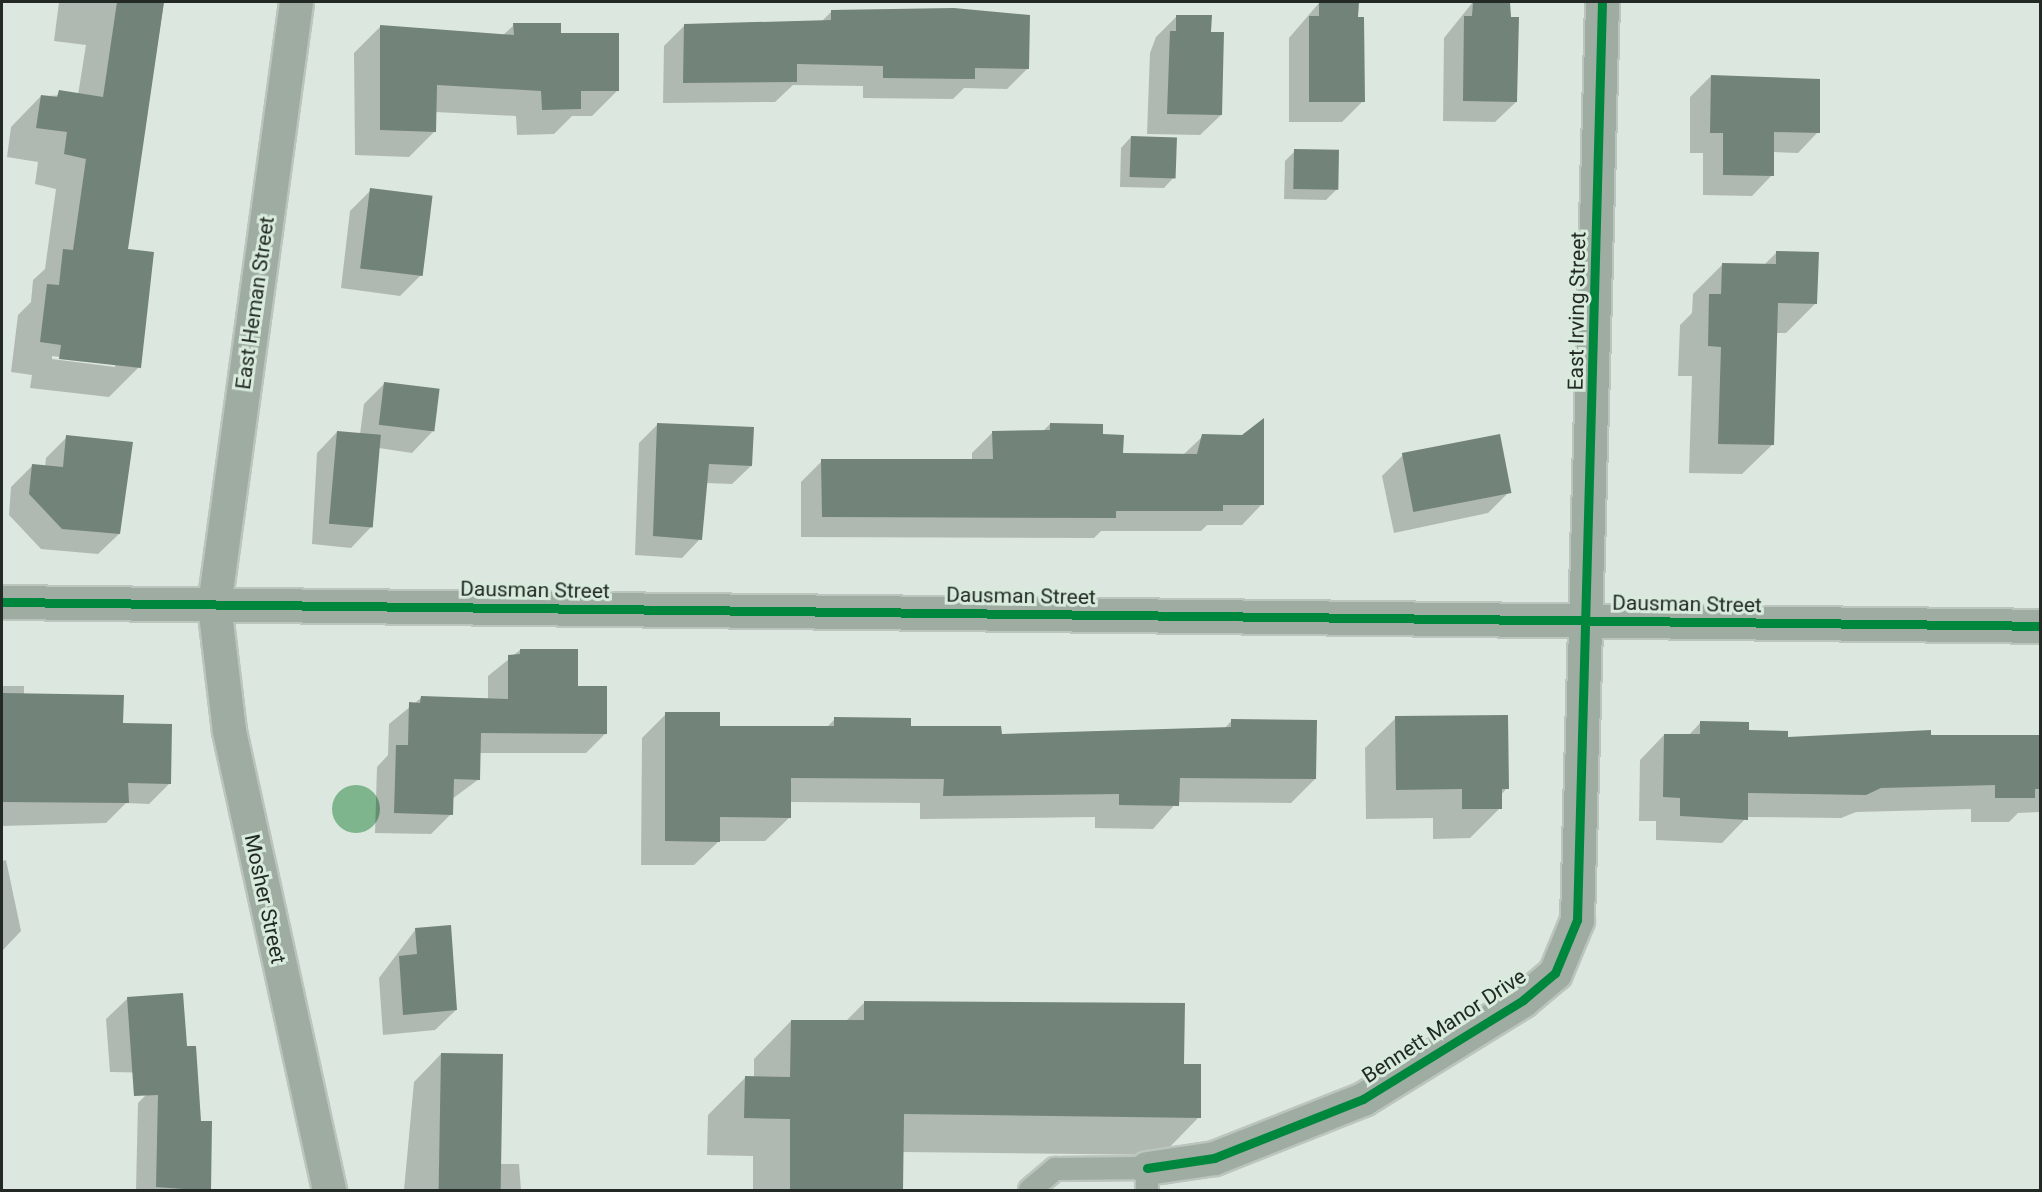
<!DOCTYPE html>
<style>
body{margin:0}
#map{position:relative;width:2042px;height:1192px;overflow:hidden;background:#dce7df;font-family:Roboto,sans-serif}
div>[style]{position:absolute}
.water>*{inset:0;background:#7eb58d}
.round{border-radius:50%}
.shadow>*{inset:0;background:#0003}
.building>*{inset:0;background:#728379;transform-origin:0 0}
.roads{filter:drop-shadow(2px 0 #bcc4be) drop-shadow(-2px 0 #bcc4be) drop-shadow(0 2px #bcc4be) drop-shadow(0 -2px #bcc4be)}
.lane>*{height:22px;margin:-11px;padding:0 11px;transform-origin:11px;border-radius:11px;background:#9eaca2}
.street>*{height:33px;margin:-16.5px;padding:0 16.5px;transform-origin:16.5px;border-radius:16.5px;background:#9eaca2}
.cycleway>*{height:9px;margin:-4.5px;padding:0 4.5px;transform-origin:4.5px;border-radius:4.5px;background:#00873e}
span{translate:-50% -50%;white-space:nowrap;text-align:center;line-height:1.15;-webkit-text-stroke:6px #d8ebdc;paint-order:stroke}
.street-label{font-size:21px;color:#232a25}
.frame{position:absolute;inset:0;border:3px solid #232a25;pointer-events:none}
</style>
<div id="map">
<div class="water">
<i class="round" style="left:332px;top:785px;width:48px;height:48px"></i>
</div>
<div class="shadow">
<i style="clip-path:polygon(evenodd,59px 2px,164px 2px,126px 250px,139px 367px,109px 397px,30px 388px,32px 375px,11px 372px,18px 315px,31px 302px,33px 280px,45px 269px,56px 189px,35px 184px,38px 162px,7px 157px,11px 127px,41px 96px,78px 95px,86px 45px,54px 41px,59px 2px,52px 356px,115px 364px,115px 367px,52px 359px,52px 356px)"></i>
<i style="clip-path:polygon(1473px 2px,1516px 102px,1495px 122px,1443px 121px,1444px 38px)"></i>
<i style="clip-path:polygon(1319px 3px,1363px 101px,1342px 122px,1289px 122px,1289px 38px)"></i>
<i style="clip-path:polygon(831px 12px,1028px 68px,1007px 89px,964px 88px,953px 99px,863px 98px,863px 86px,793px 85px,775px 102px,663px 103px,664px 46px,685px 25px,822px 21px)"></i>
<i style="clip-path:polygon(1177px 16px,1210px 33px,1221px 115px,1200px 135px,1147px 134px,1150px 53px,1156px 37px)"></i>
<i style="clip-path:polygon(514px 25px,559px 35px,618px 90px,592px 116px,572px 116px,554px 134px,517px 135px,516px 116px,435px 112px,435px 131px,409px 157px,355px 155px,354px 53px,380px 27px,502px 36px)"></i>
<i style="clip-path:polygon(1711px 76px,1818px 132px,1798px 153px,1773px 152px,1772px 175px,1752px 196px,1703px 195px,1703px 153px,1690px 153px,1690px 97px)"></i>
<i style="clip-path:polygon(1131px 137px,1174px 177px,1164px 188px,1120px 187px,1121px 148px)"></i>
<i style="clip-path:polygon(1295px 151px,1337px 189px,1326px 200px,1284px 199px,1285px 161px)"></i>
<i style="clip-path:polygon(371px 190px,421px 275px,400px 296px,341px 288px,350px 211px)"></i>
<i style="clip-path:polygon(1777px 252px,1816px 303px,1786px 333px,1776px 333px,1773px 444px,1742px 474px,1689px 473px,1692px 376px,1678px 376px,1680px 325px,1692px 313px,1693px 294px,1723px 264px,1764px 265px)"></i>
<i style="clip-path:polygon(385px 383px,432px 432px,412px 453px,379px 448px,371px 527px,351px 548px,312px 544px,317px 453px,337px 432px,360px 434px,364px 404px)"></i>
<i style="clip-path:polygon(658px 424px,751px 466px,732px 484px,706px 483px,700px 539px,682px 558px,635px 555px,639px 443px)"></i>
<i style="clip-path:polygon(1050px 424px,1102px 436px,1121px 454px,1183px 455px,1203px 436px,1262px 504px,1242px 525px,1207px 525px,1201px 531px,1101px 531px,1094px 538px,801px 537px,801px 482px,822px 461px,972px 461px,972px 453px,993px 432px,1043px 431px)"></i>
<i style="clip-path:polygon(67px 437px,132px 443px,119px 534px,98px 554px,41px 549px,9px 515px,11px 487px,32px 466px,45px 467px,46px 458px)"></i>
<i style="clip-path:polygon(1403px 455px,1509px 492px,1488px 513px,1394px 533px,1382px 476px)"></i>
<i style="clip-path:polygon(520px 650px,606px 733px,586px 753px,479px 753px,479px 779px,452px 799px,451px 814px,431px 834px,375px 833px,377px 767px,388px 755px,389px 724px,421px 698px,488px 700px,488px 676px)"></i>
<i style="clip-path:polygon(2px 686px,24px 686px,24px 695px,122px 725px,170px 783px,149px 804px,126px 803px,106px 823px,2px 826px)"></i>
<i style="clip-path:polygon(666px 714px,718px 727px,826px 728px,835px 719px,1000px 736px,1224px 729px,1232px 720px,1315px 779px,1291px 803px,1177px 802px,1153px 829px,1095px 828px,1095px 817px,920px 819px,920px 803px,790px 802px,790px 817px,765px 841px,719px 841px,694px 865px,641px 865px,642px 738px)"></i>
<i style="clip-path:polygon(1396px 718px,1507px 788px,1500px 796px,1500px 808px,1470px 838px,1433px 839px,1433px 818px,1366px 819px,1365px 748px)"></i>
<i style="clip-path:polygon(1701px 722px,1786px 738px,2040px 737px,2040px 812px,2018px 813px,2009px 822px,1971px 822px,1971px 809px,1856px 812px,1841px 818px,1747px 817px,1722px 843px,1656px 840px,1656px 821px,1639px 821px,1640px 760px,1664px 735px,1688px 736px)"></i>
<i style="clip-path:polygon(6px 860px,21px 931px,2px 951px,2px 861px)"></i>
<i style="clip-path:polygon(416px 929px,456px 1010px,435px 1030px,383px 1035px,379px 978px)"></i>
<i style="clip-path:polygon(127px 999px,165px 1073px,110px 1072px,106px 1019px)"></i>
<i style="clip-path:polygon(865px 1002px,1199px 1117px,1162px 1155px,902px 1152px,902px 1190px,753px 1190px,753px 1156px,707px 1155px,708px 1115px,745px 1078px,754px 1078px,754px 1059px,791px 1021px,845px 1022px)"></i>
<i style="clip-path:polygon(441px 1054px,500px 1164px,519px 1164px,521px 1190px,404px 1190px,414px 1082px)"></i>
<i style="clip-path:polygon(159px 1082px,200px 1122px,209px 1190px,136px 1190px,138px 1103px)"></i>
</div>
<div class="building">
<i style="clip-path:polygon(117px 2px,164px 2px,128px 249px,154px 252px,141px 368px,59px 359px,61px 345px,40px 342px,47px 284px,59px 285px,63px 249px,73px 250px,86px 159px,64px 154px,67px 132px,36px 128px,41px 95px,57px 97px,59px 90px,103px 97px)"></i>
<i style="clip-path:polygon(1319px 2px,1359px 2px,1358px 17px,1364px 17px,1365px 102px,1309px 102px,1309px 16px,1319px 16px)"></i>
<i style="clip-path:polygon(1473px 2px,1510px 2px,1511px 17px,1519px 17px,1517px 102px,1463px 101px,1464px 16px,1472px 16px)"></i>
<i style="clip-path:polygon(954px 8px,1030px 15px,1029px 69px,975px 68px,975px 79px,968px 79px,883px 78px,883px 66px,797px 64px,797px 82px,683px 83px,684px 24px,831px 20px,831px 10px)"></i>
<i style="clip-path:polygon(1176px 15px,1212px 15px,1211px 32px,1224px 32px,1222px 115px,1167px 114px,1170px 31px,1176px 31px)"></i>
<i style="clip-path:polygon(513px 23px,561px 23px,561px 33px,619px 33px,619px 91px,581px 91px,581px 109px,542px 110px,541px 91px,437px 85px,436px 132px,380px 130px,380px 25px,514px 35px)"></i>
<i style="clip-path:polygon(1711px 75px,1820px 79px,1820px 133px,1774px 132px,1774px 176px,1723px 175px,1723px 133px,1710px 133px)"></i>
<i style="left:1131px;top:136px;width:46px;height:41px;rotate:2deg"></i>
<i style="left:1294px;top:149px;width:45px;height:40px;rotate:1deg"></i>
<i style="left:370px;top:188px;width:63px;height:81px;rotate:7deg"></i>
<i style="clip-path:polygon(1776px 251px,1819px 252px,1817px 304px,1778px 303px,1774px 445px,1718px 444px,1721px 347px,1708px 346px,1709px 294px,1721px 294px,1722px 263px,1776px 264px)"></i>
<i style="left:384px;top:382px;width:56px;height:43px;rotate:7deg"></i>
<i style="clip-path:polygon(1264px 418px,1264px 505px,1223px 505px,1223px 511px,1116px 511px,1116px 518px,822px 517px,821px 459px,993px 459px,992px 431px,1050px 430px,1050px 423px,1103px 424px,1103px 434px,1124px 435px,1123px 453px,1197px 454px,1202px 434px,1242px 435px)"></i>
<i style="clip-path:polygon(657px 423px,754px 427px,752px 466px,709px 464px,702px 540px,653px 536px)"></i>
<i style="left:337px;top:431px;width:44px;height:93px;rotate:5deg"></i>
<i style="left:1500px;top:434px;width:60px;height:100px;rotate:79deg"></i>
<i style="clip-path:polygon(66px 435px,133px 442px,120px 534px,62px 529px,29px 494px,32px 464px,63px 467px)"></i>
<i style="clip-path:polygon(520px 649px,578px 649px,578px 686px,607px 686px,607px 734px,481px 733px,480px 780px,454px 779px,453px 815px,394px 813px,396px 745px,408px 745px,409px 702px,420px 703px,421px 696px,508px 699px,508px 655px,520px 654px)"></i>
<i style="clip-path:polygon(2px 693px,124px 695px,123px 723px,172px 724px,171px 784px,128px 783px,129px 803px,2px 802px)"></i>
<i style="clip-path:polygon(665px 712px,720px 712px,720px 726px,834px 726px,834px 717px,911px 718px,911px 726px,1001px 726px,1002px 734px,1231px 727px,1231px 719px,1317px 720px,1316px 779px,1180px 778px,1179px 806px,1119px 805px,1119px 794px,943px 796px,944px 779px,791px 778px,791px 818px,720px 817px,720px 842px,665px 841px)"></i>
<i style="clip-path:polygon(1508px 715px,1509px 789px,1502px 789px,1502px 809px,1462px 809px,1462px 789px,1396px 790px,1395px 716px)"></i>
<i style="clip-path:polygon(1700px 721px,1749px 722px,1749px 730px,1788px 731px,1788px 737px,1931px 730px,1931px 735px,2040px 735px,2040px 789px,2035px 789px,2035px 798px,1995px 798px,1995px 785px,1881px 788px,1866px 795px,1748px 793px,1748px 820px,1680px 816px,1680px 798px,1663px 797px,1664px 734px,1700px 734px)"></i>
<i style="clip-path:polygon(451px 925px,457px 1010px,403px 1015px,399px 956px,417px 954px,415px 928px)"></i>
<i style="clip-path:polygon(183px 993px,187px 1046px,196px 1046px,201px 1121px,212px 1121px,211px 1191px,156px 1187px,158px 1095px,134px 1096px,127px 997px)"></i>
<i style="clip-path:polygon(864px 1001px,1185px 1003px,1184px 1064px,1201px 1064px,1201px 1118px,904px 1114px,903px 1191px,790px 1191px,790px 1119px,744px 1118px,745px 1076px,790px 1077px,791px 1020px,864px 1020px)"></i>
<i style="left:441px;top:1053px;width:62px;height:138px;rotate:1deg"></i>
</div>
<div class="roads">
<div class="lane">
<i style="left:1030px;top:1190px;width:33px;rotate:-40deg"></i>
<i style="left:1055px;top:1169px;width:92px;rotate:-0.6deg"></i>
<i style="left:1147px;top:1168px;width:22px;rotate:90deg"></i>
</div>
<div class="street">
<i style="left:296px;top:2px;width:609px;rotate:97.74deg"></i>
<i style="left:214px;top:605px;width:127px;rotate:83.2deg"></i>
<i style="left:229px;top:731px;width:470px;rotate:77.7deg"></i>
<i style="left:2px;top:602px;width:2038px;rotate:0.67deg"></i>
<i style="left:1147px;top:1168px;width:68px;rotate:-8.5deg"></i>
<i style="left:1214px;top:1158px;width:160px;rotate:-21.6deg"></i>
<i style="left:1363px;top:1099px;width:188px;rotate:-31.7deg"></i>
<i style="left:1523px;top:1000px;width:42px;rotate:-40.2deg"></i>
<i style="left:1555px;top:973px;width:57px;rotate:-67.5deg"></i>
<i style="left:1577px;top:920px;width:918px;rotate:-88.44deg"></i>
</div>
</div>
<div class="cycleway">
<i style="left:2px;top:602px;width:2038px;rotate:0.67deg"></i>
<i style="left:1147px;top:1168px;width:68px;rotate:-8.5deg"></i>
<i style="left:1214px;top:1158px;width:160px;rotate:-21.6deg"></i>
<i style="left:1363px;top:1099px;width:188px;rotate:-31.7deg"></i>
<i style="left:1523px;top:1000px;width:42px;rotate:-40.2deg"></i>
<i style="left:1555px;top:973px;width:57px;rotate:-67.5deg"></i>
<i style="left:1577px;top:920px;width:918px;rotate:-88.44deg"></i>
</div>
<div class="street-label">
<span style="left:255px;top:303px;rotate:-82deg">East Heman Street</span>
<span style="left:1577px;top:311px;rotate:-89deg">East Irving Street</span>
<span style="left:535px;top:590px;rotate:1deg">Dausman Street</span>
<span style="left:1021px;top:596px;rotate:1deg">Dausman Street</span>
<span style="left:1687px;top:604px;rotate:1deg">Dausman Street</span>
<span style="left:265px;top:899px;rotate:78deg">Mosher Street</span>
<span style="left:1444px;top:1026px;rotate:-33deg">Bennett Manor Drive</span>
</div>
<div class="frame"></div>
</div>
